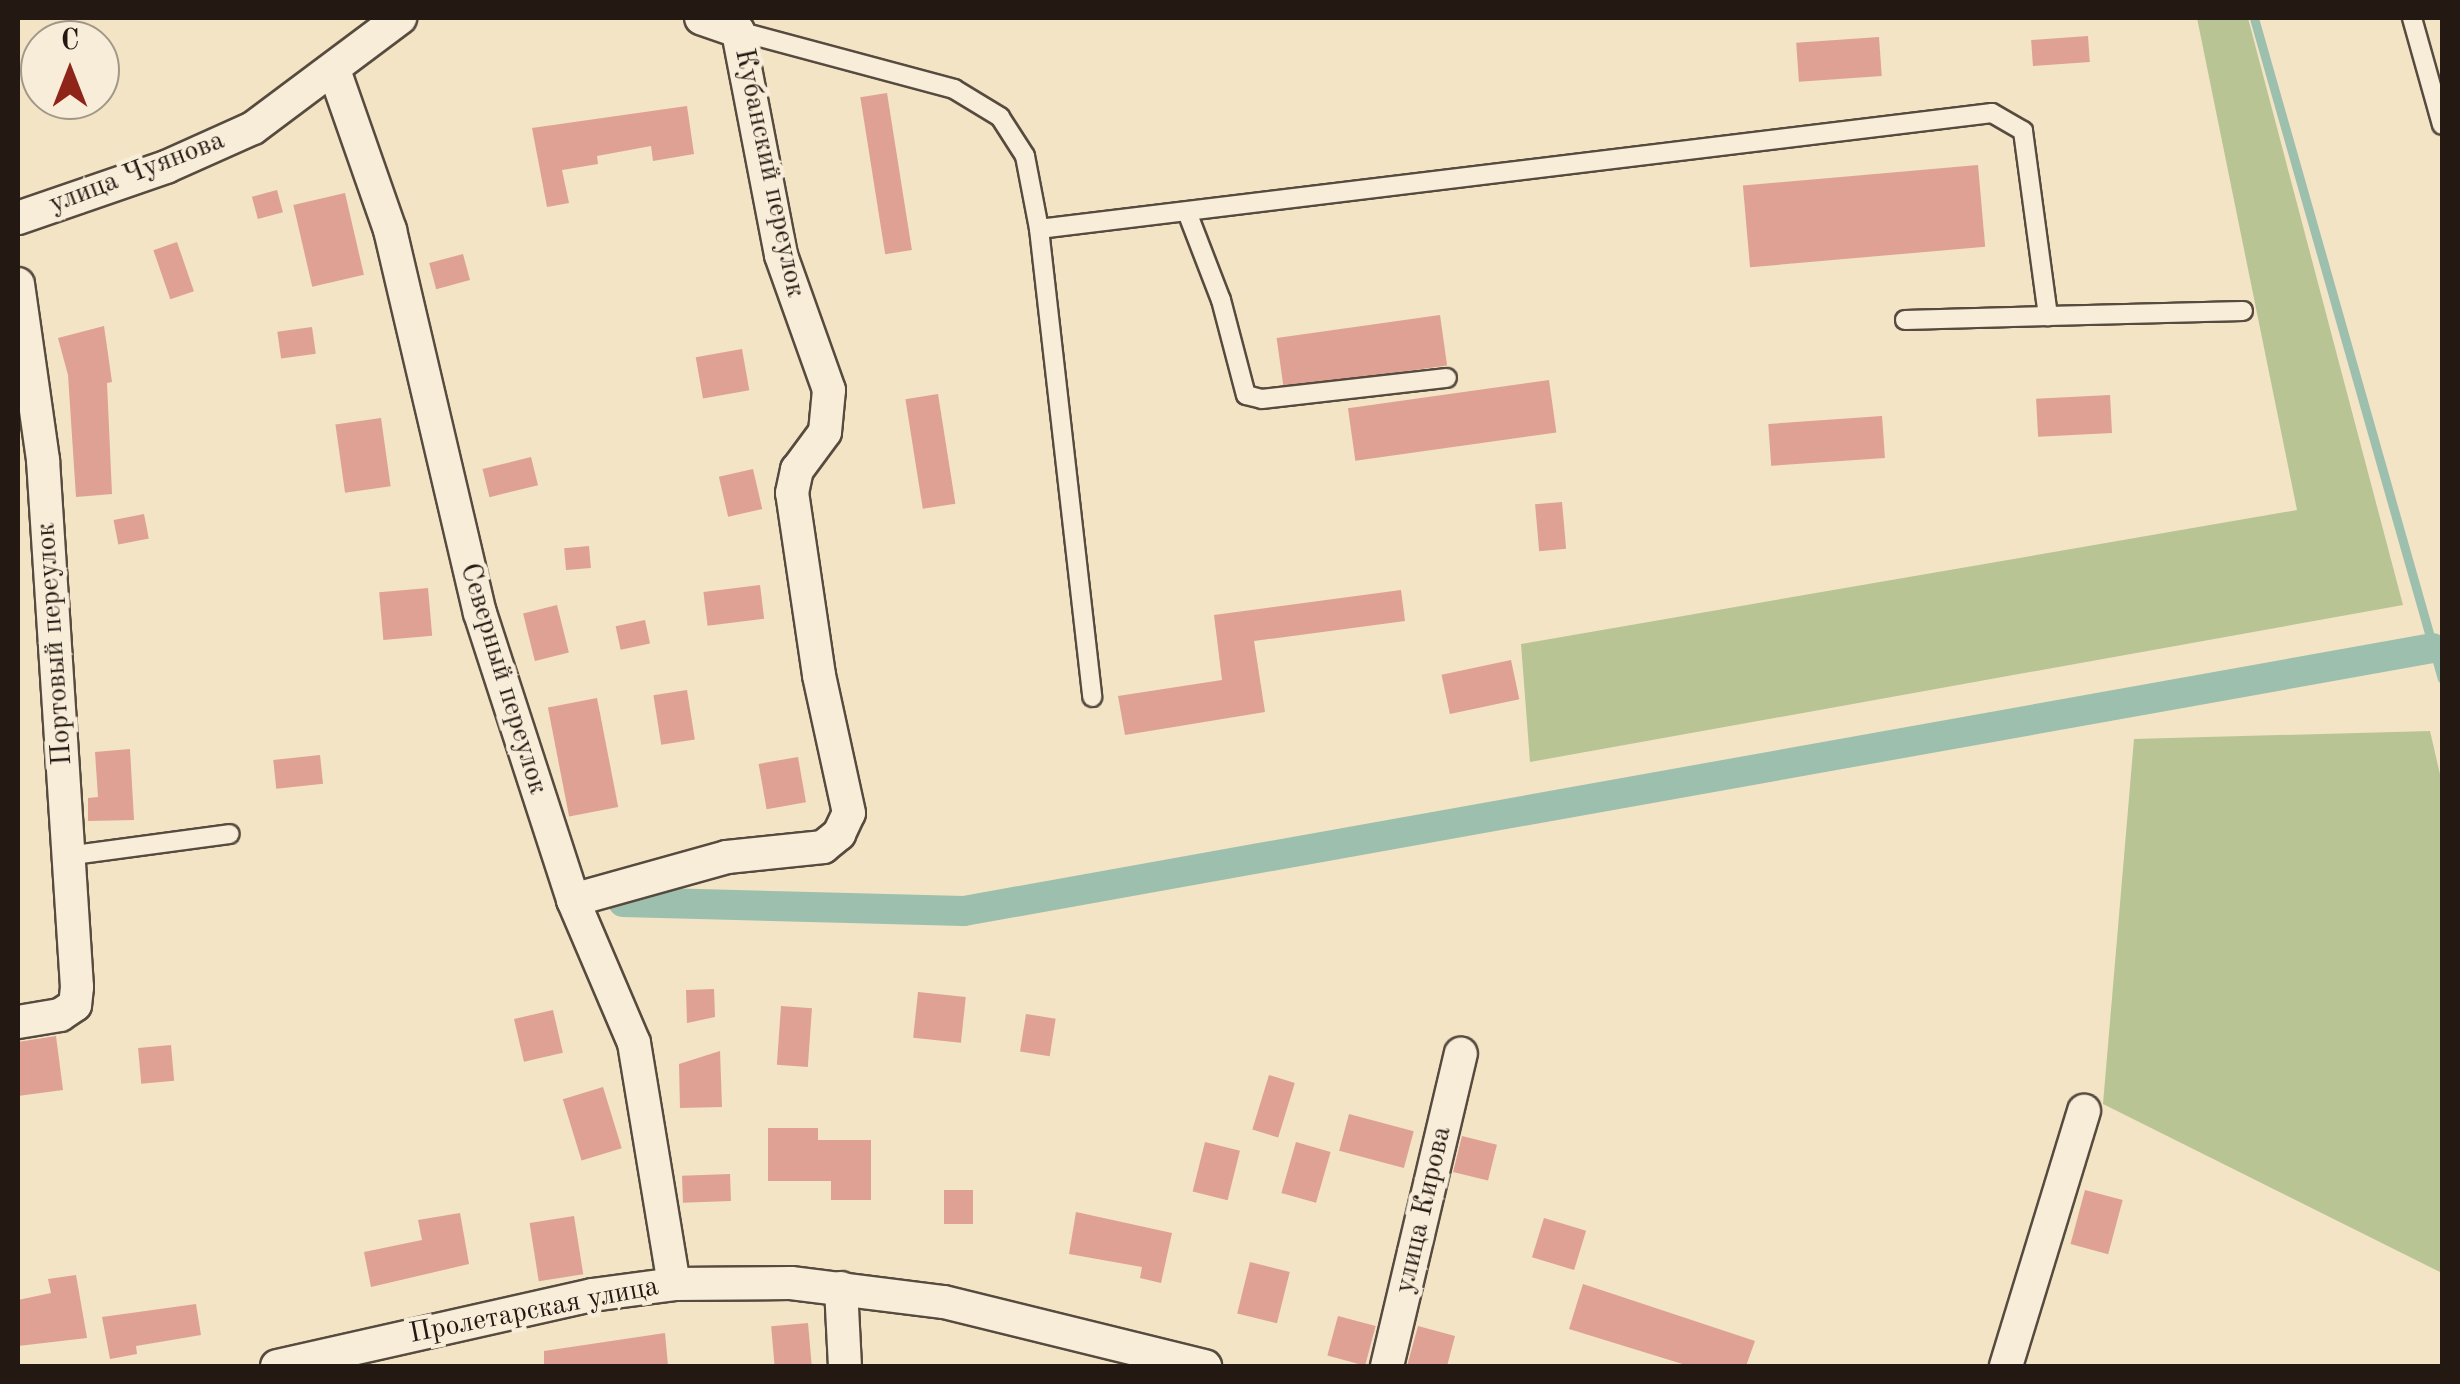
<!DOCTYPE html>
<meta charset="utf-8">
<style>
body{margin:0}
#map{position:relative;width:2460px;height:1384px;overflow:hidden;background:#f2e4c5;font-family:"Old Standard TT",serif}
div>[style]{position:absolute}
.green>*{inset:0;background:#b9c495}
.stream>*{height:9px;margin:-4.5px;padding:0 4.5px;transform-origin:4.5px;border-radius:4.5px;background:#9cbfae}
.canal>*{height:30px;margin:-15px;padding:0 15px;transform-origin:15px;border-radius:15px;background:#9cbfae}
.building>*{inset:0;background:#dea194;transform-origin:0 0}
.roads{filter:drop-shadow(2px 0 #574b3f) drop-shadow(-2px 0 #574b3f) drop-shadow(0 2px #574b3f) drop-shadow(0 -2px #574b3f)}
.lane>*{height:18px;margin:-9px;padding:0 9px;transform-origin:9px;border-radius:9px;background:#f7edd9}
.street>*{height:32px;margin:-16px;padding:0 16px;transform-origin:16px;border-radius:16px;background:#f7edd9}
span{translate:-50% -50%;white-space:nowrap;text-align:center;line-height:1.15;-webkit-text-stroke:9px #f7edd9;paint-order:stroke}
.street-label{font-size:28px;color:#231812}
.frame{position:absolute;inset:0;border:20px solid #231812;pointer-events:none}
.north{position:absolute;left:20px;top:20px;width:100px;height:100px;box-sizing:border-box;background:#f7edd9;border:2px solid #a29889;border-radius:50%;rotate:0deg;font-size:28px;font-weight:700;line-height:40px;text-align:center;color:#231812}
.north::after{content:'';display:block;margin:auto;width:35px;height:45px;background:#8f2418;clip-path:polygon(50% 0,100% 100%,50% 72%,0 100%)}
</style>
<div id="map">
<div class="green">
<i style="clip-path:polygon(2197px 18px,2248px 18px,2403px 605px,1530px 762px,1521px 644px,2297px 510px)"></i>
<i style="clip-path:polygon(2430px 731px,2442px 783px,2442px 1273px,2103px 1104px,2134px 739px)"></i>
</div>
<div class="stream">
<i style="left:2254px;top:18px;width:687px;rotate:74.12deg"></i>
</div>
<div class="canal">
<i style="left:623px;top:902px;width:341px;rotate:1.5deg"></i>
<i style="left:964px;top:911px;width:1492px;rotate:-10.15deg"></i>
</div>
<div class="building">
<i style="left:2088px;top:36px;width:26px;height:57px;rotate:86deg"></i>
<i style="left:1879px;top:37px;width:39px;height:83px;rotate:86deg"></i>
<i style="left:887px;top:93px;width:159px;height:27px;rotate:81deg"></i>
<i style="clip-path:polygon(687px 106px,694px 154px,653px 161px,651px 146px,597px 156px,598px 164px,562px 170px,569px 203px,547px 207px,532px 128px)"></i>
<i style="left:1978px;top:165px;width:82px;height:236px;rotate:85deg"></i>
<i style="left:277px;top:190px;width:23px;height:26px;rotate:75deg"></i>
<i style="left:345px;top:193px;width:84px;height:53px;rotate:77deg"></i>
<i style="left:177px;top:242px;width:52px;height:25px;rotate:71deg"></i>
<i style="left:463px;top:254px;width:27px;height:35px;rotate:75deg"></i>
<i style="left:1440px;top:315px;width:51px;height:165px;rotate:82deg"></i>
<i style="clip-path:polygon(104px 326px,112px 382px,107px 383px,112px 494px,76px 497px,68px 375px,58px 338px)"></i>
<i style="left:312px;top:327px;width:27px;height:35px;rotate:82deg"></i>
<i style="left:742px;top:349px;width:42px;height:47px;rotate:80deg"></i>
<i style="left:1549px;top:380px;width:53px;height:203px;rotate:82deg"></i>
<i style="left:938px;top:394px;width:111px;height:33px;rotate:81deg"></i>
<i style="left:2110px;top:395px;width:38px;height:74px;rotate:87deg"></i>
<i style="left:1882px;top:416px;width:42px;height:114px;rotate:86deg"></i>
<i style="left:381px;top:418px;width:69px;height:46px;rotate:82deg"></i>
<i style="left:531px;top:457px;width:29px;height:50px;rotate:76deg"></i>
<i style="left:753px;top:469px;width:41px;height:35px;rotate:77deg"></i>
<i style="left:1562px;top:502px;width:47px;height:27px;rotate:85deg"></i>
<i style="left:144px;top:514px;width:25px;height:31px;rotate:79deg"></i>
<i style="left:589px;top:546px;width:22px;height:25px;rotate:85deg"></i>
<i style="left:760px;top:585px;width:34px;height:57px;rotate:83deg"></i>
<i style="left:428px;top:588px;width:48px;height:49px;rotate:85deg"></i>
<i style="clip-path:polygon(1401px 590px,1405px 621px,1254px 641px,1265px 712px,1125px 735px,1118px 696px,1222px 680px,1214px 615px)"></i>
<i style="left:557px;top:605px;width:49px;height:35px;rotate:76deg"></i>
<i style="left:645px;top:620px;width:24px;height:30px;rotate:78deg"></i>
<i style="left:1511px;top:660px;width:40px;height:71px;rotate:78deg"></i>
<i style="left:687px;top:690px;width:50px;height:34px;rotate:81deg"></i>
<i style="left:597px;top:698px;width:111px;height:50px;rotate:79deg"></i>
<i style="clip-path:polygon(130px 749px,134px 820px,88px 821px,88px 798px,98px 797px,95px 752px)"></i>
<i style="left:320px;top:755px;width:29px;height:47px;rotate:84deg"></i>
<i style="left:798px;top:757px;width:46px;height:40px;rotate:80deg"></i>
<i style="clip-path:polygon(714px 989px,715px 1017px,687px 1023px,686px 990px)"></i>
<i style="left:918px;top:992px;width:48px;height:46px;rotate:6deg"></i>
<i style="left:781px;top:1006px;width:31px;height:59px;rotate:4deg"></i>
<i style="left:553px;top:1010px;width:44px;height:40px;rotate:77deg"></i>
<i style="left:1026px;top:1014px;width:30px;height:38px;rotate:9deg"></i>
<i style="clip-path:polygon(56px 1036px,63px 1090px,18px 1096px,18px 1042px)"></i>
<i style="left:171px;top:1045px;width:36px;height:33px;rotate:85deg"></i>
<i style="clip-path:polygon(720px 1051px,722px 1107px,680px 1108px,679px 1064px)"></i>
<i style="left:1269px;top:1075px;width:27px;height:57px;rotate:17deg"></i>
<i style="left:603px;top:1087px;width:64px;height:42px;rotate:73deg"></i>
<i style="left:1349px;top:1114px;width:67px;height:38px;rotate:15deg"></i>
<i style="clip-path:polygon(768px 1128px,818px 1128px,818px 1140px,871px 1140px,871px 1200px,831px 1200px,831px 1181px,768px 1181px)"></i>
<i style="left:1462px;top:1136px;width:36px;height:37px;rotate:14deg"></i>
<i style="left:1205px;top:1142px;width:36px;height:51px;rotate:14deg"></i>
<i style="left:1296px;top:1142px;width:36px;height:53px;rotate:16deg"></i>
<i style="left:730px;top:1174px;width:27px;height:48px;rotate:88deg"></i>
<i style="left:944px;top:1190px;width:29px;height:34px"></i>
<i style="left:2085px;top:1190px;width:39px;height:56px;rotate:15deg"></i>
<i style="clip-path:polygon(1076px 1212px,1172px 1233px,1161px 1283px,1140px 1278px,1142px 1267px,1069px 1254px)"></i>
<i style="clip-path:polygon(460px 1213px,469px 1264px,371px 1287px,364px 1252px,422px 1240px,418px 1220px)"></i>
<i style="left:574px;top:1216px;width:59px;height:45px;rotate:81deg"></i>
<i style="left:1544px;top:1218px;width:44px;height:41px;rotate:17deg"></i>
<i style="left:1250px;top:1262px;width:41px;height:53px;rotate:14deg"></i>
<i style="clip-path:polygon(76px 1275px,87px 1338px,18px 1346px,18px 1300px,51px 1293px,48px 1279px)"></i>
<i style="clip-path:polygon(1583px 1284px,1755px 1341px,1746px 1366px,1689px 1366px,1569px 1329px)"></i>
<i style="clip-path:polygon(196px 1304px,201px 1335px,136px 1346px,137px 1354px,110px 1359px,102px 1317px)"></i>
<i style="left:1338px;top:1316px;width:39px;height:41px;rotate:15deg"></i>
<i style="left:808px;top:1323px;width:43px;height:37px;rotate:85deg"></i>
<i style="clip-path:polygon(1418px 1326px,1455px 1336px,1447px 1366px,1407px 1366px)"></i>
<i style="clip-path:polygon(665px 1333px,668px 1366px,544px 1366px,544px 1351px)"></i>
</div>
<div class="roads">
<div class="lane">
<i style="left:2412px;top:18px;width:111px;rotate:74.3deg"></i>
<i style="left:738px;top:31px;width:224px;rotate:15deg"></i>
<i style="left:954px;top:89px;width:54px;rotate:31.3deg"></i>
<i style="left:1000px;top:117px;width:46px;rotate:57.3deg"></i>
<i style="left:1025px;top:156px;width:74px;rotate:79.1deg"></i>
<i style="left:1039px;top:229px;width:471px;rotate:83.5deg"></i>
<i style="left:1187px;top:212px;width:94px;rotate:68.9deg"></i>
<i style="left:1221px;top:300px;width:98px;rotate:75.3deg"></i>
<i style="left:1246px;top:395px;width:16px;rotate:14deg"></i>
<i style="left:1262px;top:399px;width:186px;rotate:-6.5deg"></i>
<i style="left:1039px;top:229px;width:960px;rotate:-6.94deg"></i>
<i style="left:1992px;top:113px;width:36px;rotate:30deg"></i>
<i style="left:2023px;top:131px;width:187px;rotate:82.3deg"></i>
<i style="left:2048px;top:316px;width:195px;rotate:-1.5deg"></i>
<i style="left:1905px;top:320px;width:143px;rotate:-1.6deg"></i>
<i style="left:67px;top:856px;width:164px;rotate:-7.7deg"></i>
</div>
<div class="street">
<i style="left:334px;top:70px;width:170px;rotate:70.7deg"></i>
<i style="left:390px;top:230px;width:393px;rotate:76.8deg"></i>
<i style="left:480px;top:613px;width:302px;rotate:72deg"></i>
<i style="left:573px;top:900px;width:155px;rotate:66.9deg"></i>
<i style="left:634px;top:1043px;width:244px;rotate:80.6deg"></i>
<i style="left:18px;top:218px;width:157px;rotate:-19deg"></i>
<i style="left:166px;top:167px;width:95px;rotate:-24.1deg"></i>
<i style="left:253px;top:128px;width:184px;rotate:-36.8deg"></i>
<i style="left:18px;top:284px;width:178px;rotate:81.9deg"></i>
<i style="left:43px;top:460px;width:528px;rotate:86.31deg"></i>
<i style="left:77px;top:987px;width:18px;rotate:96deg"></i>
<i style="left:75px;top:1005px;width:18px;rotate:146deg"></i>
<i style="left:60px;top:1015px;width:43px;rotate:170.5deg"></i>
<i style="left:573px;top:900px;width:160px;rotate:-15.6deg"></i>
<i style="left:727px;top:857px;width:97px;rotate:-5.9deg"></i>
<i style="left:823px;top:847px;width:21px;rotate:-39deg"></i>
<i style="left:839px;top:834px;width:23px;rotate:-65deg"></i>
<i style="left:849px;top:813px;width:141px;rotate:-102.3deg"></i>
<i style="left:819px;top:675px;width:184px;rotate:-98.4deg"></i>
<i style="left:792px;top:493px;width:24px;rotate:-78deg"></i>
<i style="left:797px;top:470px;width:47px;rotate:-53.6deg"></i>
<i style="left:825px;top:432px;width:42px;rotate:-84.6deg"></i>
<i style="left:829px;top:390px;width:143px;rotate:-109.6deg"></i>
<i style="left:781px;top:255px;width:228px;rotate:-100.9deg"></i>
<i style="left:738px;top:31px;width:39px;rotate:-161deg"></i>
<i style="left:841px;top:1288px;width:78px;rotate:87.1deg"></i>
<i style="left:277px;top:1366px;width:323px;rotate:-12.7deg"></i>
<i style="left:592px;top:1295px;width:83px;rotate:-7.6deg"></i>
<i style="left:674px;top:1284px;width:117px;rotate:-0.5deg"></i>
<i style="left:791px;top:1283px;width:154px;rotate:7.1deg"></i>
<i style="left:944px;top:1302px;width:269px;rotate:13.8deg"></i>
<i style="left:1387px;top:1366px;width:321px;rotate:-76.7deg"></i>
<i style="left:2006px;top:1366px;width:267px;rotate:-73deg"></i>
</div>
</div>
<div class="street-label">
<span style="left:137px;top:173px;rotate:-21deg">улица Чуянова</span>
<span style="left:769px;top:173px;rotate:78deg">Кубанский переулок</span>
<span style="left:55px;top:644px;rotate:-94deg">Портовый переулок</span>
<span style="left:503px;top:679px;rotate:73deg">Северный переулок</span>
<span style="left:1424px;top:1210px;rotate:-77deg">улица Кирова</span>
<span style="left:534px;top:1311px;rotate:-11deg">Пролетарская улица</span>
</div>
<div class="frame"></div>
<div class="north">С</div>
</div>
